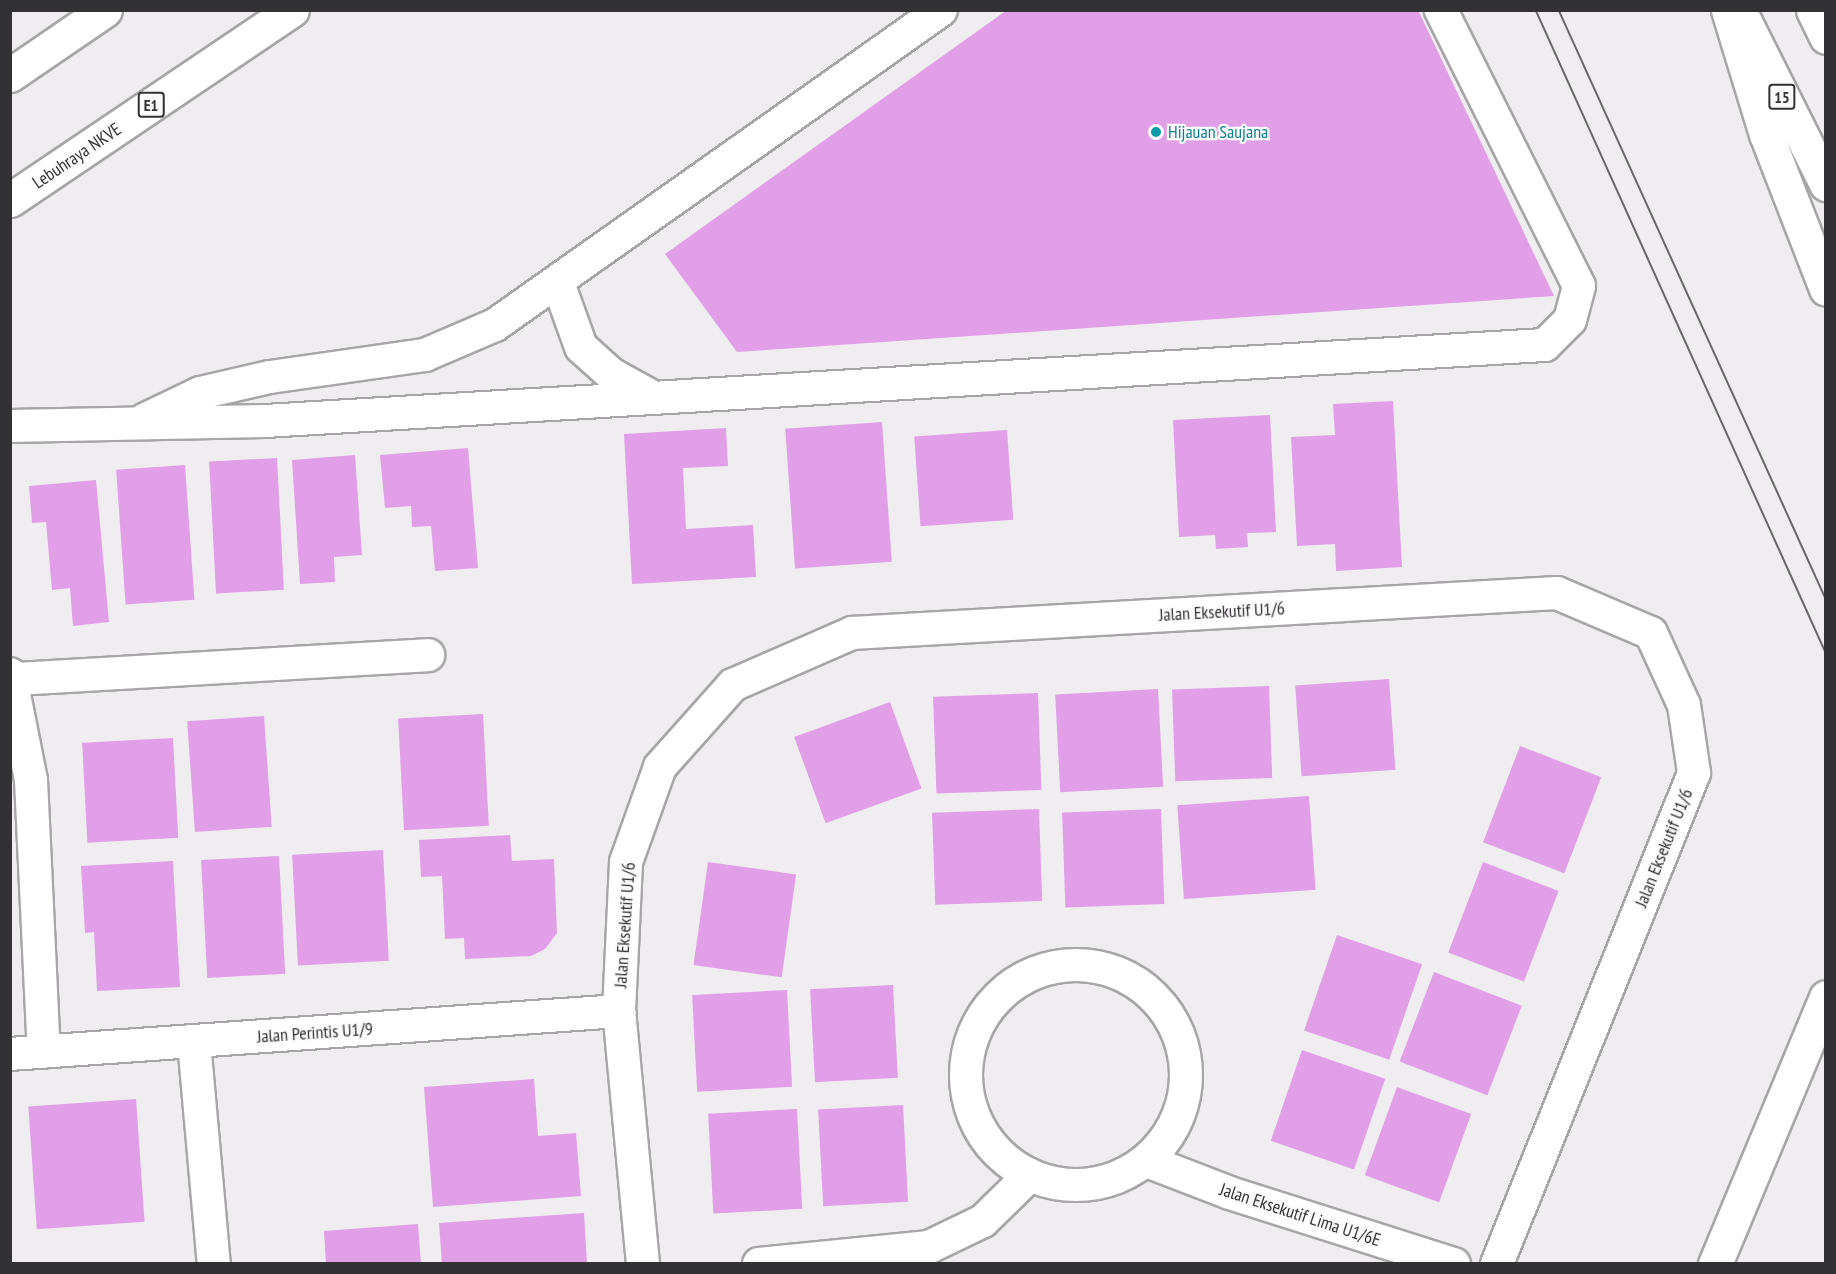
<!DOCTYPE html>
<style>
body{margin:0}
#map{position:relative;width:1836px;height:1274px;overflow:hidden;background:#f0edf0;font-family:"PT Sans Narrow",sans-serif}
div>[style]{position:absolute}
.building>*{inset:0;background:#e09fe7;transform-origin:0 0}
.roads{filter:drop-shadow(2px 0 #a7a5a8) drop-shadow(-2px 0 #a7a5a8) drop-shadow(0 2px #a7a5a8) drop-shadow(0 -2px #a7a5a8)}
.minor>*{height:32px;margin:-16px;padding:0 16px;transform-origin:16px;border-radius:16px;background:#fff}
.minor>.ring{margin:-16px;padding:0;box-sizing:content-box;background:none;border:32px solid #fff;border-radius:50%}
.primary>*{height:33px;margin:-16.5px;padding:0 16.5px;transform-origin:16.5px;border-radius:16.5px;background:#fff}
.motorway>*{height:33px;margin:-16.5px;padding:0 16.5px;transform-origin:16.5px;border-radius:16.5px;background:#fff}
.tram>*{height:1.5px;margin:-0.75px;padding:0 0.75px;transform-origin:0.75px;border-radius:0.75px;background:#696769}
.dots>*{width:16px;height:16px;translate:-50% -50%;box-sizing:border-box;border:3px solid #fdfafe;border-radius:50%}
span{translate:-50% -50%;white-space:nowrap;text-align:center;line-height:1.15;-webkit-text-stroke:4.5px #fdfafe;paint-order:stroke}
.shield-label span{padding:2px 4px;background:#fdfafe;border:2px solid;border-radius:4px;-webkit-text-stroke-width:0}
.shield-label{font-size:16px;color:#323133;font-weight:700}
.culture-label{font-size:18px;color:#0d838f}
.left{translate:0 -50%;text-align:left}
.street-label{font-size:18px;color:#323133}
.frame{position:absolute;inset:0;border:12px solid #323133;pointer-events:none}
</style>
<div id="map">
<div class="building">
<i style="clip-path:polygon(1007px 10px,1418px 10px,1554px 296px,737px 352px,665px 254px)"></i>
<i style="clip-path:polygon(1393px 401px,1402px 567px,1336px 571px,1335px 544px,1297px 546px,1291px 437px,1335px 435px,1333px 404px)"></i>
<i style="clip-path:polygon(1270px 415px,1276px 532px,1247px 533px,1248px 547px,1216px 549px,1215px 535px,1179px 537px,1173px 420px)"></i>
<i style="left:882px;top:422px;width:140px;height:97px;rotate:86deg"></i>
<i style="clip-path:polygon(726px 428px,728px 466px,683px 468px,686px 529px,753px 525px,756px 577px,632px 584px,624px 434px)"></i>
<i style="left:1007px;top:430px;width:90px;height:93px;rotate:86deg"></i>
<i style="clip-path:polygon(468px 448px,478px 568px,435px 571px,431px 526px,412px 527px,411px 506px,385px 508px,380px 455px)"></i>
<i style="clip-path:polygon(355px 455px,362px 555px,334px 557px,335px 582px,300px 584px,292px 460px)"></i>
<i style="left:277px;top:458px;width:132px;height:68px;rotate:87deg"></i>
<i style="left:185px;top:465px;width:135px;height:69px;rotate:86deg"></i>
<i style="clip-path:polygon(96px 480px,109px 622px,73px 626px,70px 588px,52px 590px,46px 522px,32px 523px,29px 486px)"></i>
<i style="left:1389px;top:679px;width:91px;height:94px;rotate:86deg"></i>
<i style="left:1269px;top:686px;width:92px;height:97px;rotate:88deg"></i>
<i style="left:1158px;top:689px;width:98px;height:103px;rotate:87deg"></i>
<i style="left:1038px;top:693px;width:97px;height:105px;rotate:88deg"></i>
<i style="left:890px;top:702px;width:92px;height:102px;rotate:70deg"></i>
<i style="left:483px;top:714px;width:112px;height:85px;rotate:87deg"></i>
<i style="left:264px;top:716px;width:111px;height:77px;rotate:86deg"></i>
<i style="left:173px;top:738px;width:100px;height:91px;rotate:87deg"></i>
<i style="left:1520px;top:746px;width:87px;height:103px;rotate:21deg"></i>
<i style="left:1309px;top:796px;width:94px;height:132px;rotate:86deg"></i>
<i style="left:1039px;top:809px;width:92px;height:107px;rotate:88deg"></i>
<i style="left:1161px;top:809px;width:95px;height:99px;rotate:88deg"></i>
<i style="clip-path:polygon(510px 835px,512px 861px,554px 859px,557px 933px,545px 949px,531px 956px,465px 959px,464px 938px,445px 939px,442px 876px,421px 877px,419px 840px)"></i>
<i style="left:383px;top:850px;width:111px;height:91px;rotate:87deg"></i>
<i style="left:279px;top:856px;width:118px;height:78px;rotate:87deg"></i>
<i style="clip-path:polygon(173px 861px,180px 987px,97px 991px,94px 932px,85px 933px,81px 866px)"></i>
<i style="left:708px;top:862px;width:89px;height:104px;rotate:8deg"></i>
<i style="left:1483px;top:862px;width:81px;height:97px;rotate:21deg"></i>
<i style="left:1337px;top:935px;width:90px;height:101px;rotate:19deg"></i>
<i style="left:1434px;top:972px;width:94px;height:96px;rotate:21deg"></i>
<i style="left:893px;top:985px;width:93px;height:83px;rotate:87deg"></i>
<i style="left:787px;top:990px;width:97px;height:95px;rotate:87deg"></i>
<i style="left:1302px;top:1050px;width:88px;height:96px;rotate:19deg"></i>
<i style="clip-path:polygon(534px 1079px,538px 1136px,576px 1133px,581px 1196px,433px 1207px,424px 1087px)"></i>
<i style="left:1397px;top:1087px;width:79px;height:94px;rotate:20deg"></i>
<i style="left:136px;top:1099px;width:123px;height:108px;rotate:86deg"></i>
<i style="left:903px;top:1105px;width:97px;height:85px;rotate:87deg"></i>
<i style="left:797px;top:1109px;width:100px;height:89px;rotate:87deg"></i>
<i style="clip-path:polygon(584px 1213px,587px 1264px,442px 1264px,439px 1223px)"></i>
<i style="clip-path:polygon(418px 1224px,421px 1264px,326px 1264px,324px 1231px)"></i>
</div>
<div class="roads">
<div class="minor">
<i style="left:558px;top:283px;width:68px;rotate:70.2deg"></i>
<i style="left:581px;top:347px;width:40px;rotate:42deg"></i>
<i style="left:611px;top:374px;width:43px;rotate:28.9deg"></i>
<i style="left:144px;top:420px;width:62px;rotate:-25.7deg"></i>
<i style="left:200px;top:393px;width:72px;rotate:-12.9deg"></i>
<i style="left:270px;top:377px;width:157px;rotate:-8.1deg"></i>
<i style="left:425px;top:355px;width:76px;rotate:-23.2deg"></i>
<i style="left:495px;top:325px;width:546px;rotate:-35.23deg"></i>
<i style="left:10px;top:426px;width:255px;rotate:-1.1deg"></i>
<i style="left:265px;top:421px;width:1282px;rotate:-3.4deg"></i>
<i style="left:1545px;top:345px;width:35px;rotate:-45deg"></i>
<i style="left:1570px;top:320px;width:35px;rotate:-75deg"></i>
<i style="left:1579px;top:286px;width:309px;rotate:-116.6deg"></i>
<i style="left:10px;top:674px;width:108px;rotate:78.8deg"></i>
<i style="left:31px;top:780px;width:272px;rotate:87.3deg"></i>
<i style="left:14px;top:679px;width:415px;rotate:-3.3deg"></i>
<i class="ring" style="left:966px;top:965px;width:188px;height:188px"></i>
<i style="left:194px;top:1042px;width:223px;rotate:84.9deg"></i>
<i style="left:10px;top:1054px;width:611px;rotate:-4.04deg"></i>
<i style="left:1147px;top:1161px;width:89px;rotate:21.1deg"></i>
<i style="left:1230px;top:1193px;width:235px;rotate:17.6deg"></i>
<i style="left:643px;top:1264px;width:254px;rotate:-95.4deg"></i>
<i style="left:619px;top:1011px;width:149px;rotate:-87.3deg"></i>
<i style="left:626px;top:862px;width:101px;rotate:-70.3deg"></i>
<i style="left:660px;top:767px;width:110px;rotate:-48.3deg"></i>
<i style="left:733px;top:685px;width:130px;rotate:-23.6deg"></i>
<i style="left:852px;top:633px;width:706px;rotate:-3.25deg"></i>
<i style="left:1557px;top:593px;width:102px;rotate:23.1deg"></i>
<i style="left:1651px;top:633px;width:79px;rotate:65.4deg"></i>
<i style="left:1684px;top:705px;width:69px;rotate:81.6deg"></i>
<i style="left:1694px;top:773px;width:529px;rotate:111.86deg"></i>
<i style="left:759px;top:1264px;width:171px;rotate:-5.7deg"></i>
<i style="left:929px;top:1247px;width:60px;rotate:-25.7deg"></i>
<i style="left:983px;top:1221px;width:64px;rotate:-44.4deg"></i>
</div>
<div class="primary">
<i style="left:1739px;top:10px;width:195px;rotate:63.4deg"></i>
<i style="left:1813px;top:10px;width:30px;rotate:64deg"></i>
</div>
<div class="motorway">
<i style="left:1728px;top:10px;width:130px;rotate:73deg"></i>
<i style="left:1766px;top:134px;width:166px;rotate:68.8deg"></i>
<i style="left:10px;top:75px;width:115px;rotate:-34.4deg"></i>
<i style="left:10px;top:200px;width:340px;rotate:-34deg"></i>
<i style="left:1715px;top:1264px;width:289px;rotate:-67.4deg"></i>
</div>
</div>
<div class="tram">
<i style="left:1536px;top:10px;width:705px;rotate:65.72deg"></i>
<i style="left:1559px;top:10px;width:647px;rotate:65.61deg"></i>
</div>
<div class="dots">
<i style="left:1156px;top:132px;background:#0f9aa8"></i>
</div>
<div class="shield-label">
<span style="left:1782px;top:97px">15</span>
<span style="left:151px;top:105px">E1</span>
</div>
<div class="culture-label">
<span class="left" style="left:1168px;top:132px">Hijauan Saujana</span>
</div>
<div class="street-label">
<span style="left:77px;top:156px;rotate:-34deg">Lebuhraya NKVE</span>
<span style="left:1222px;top:612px;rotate:-3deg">Jalan Eksekutif U1/6</span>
<span style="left:1664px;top:848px;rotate:-68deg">Jalan Eksekutif U1/6</span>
<span style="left:625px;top:925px;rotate:-86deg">Jalan Eksekutif U1/6</span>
<span style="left:315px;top:1033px;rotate:-4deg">Jalan Perintis U1/9</span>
<span style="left:1300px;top:1215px;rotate:18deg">Jalan Eksekutif Lima U1/6E</span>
</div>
<div class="frame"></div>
</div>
